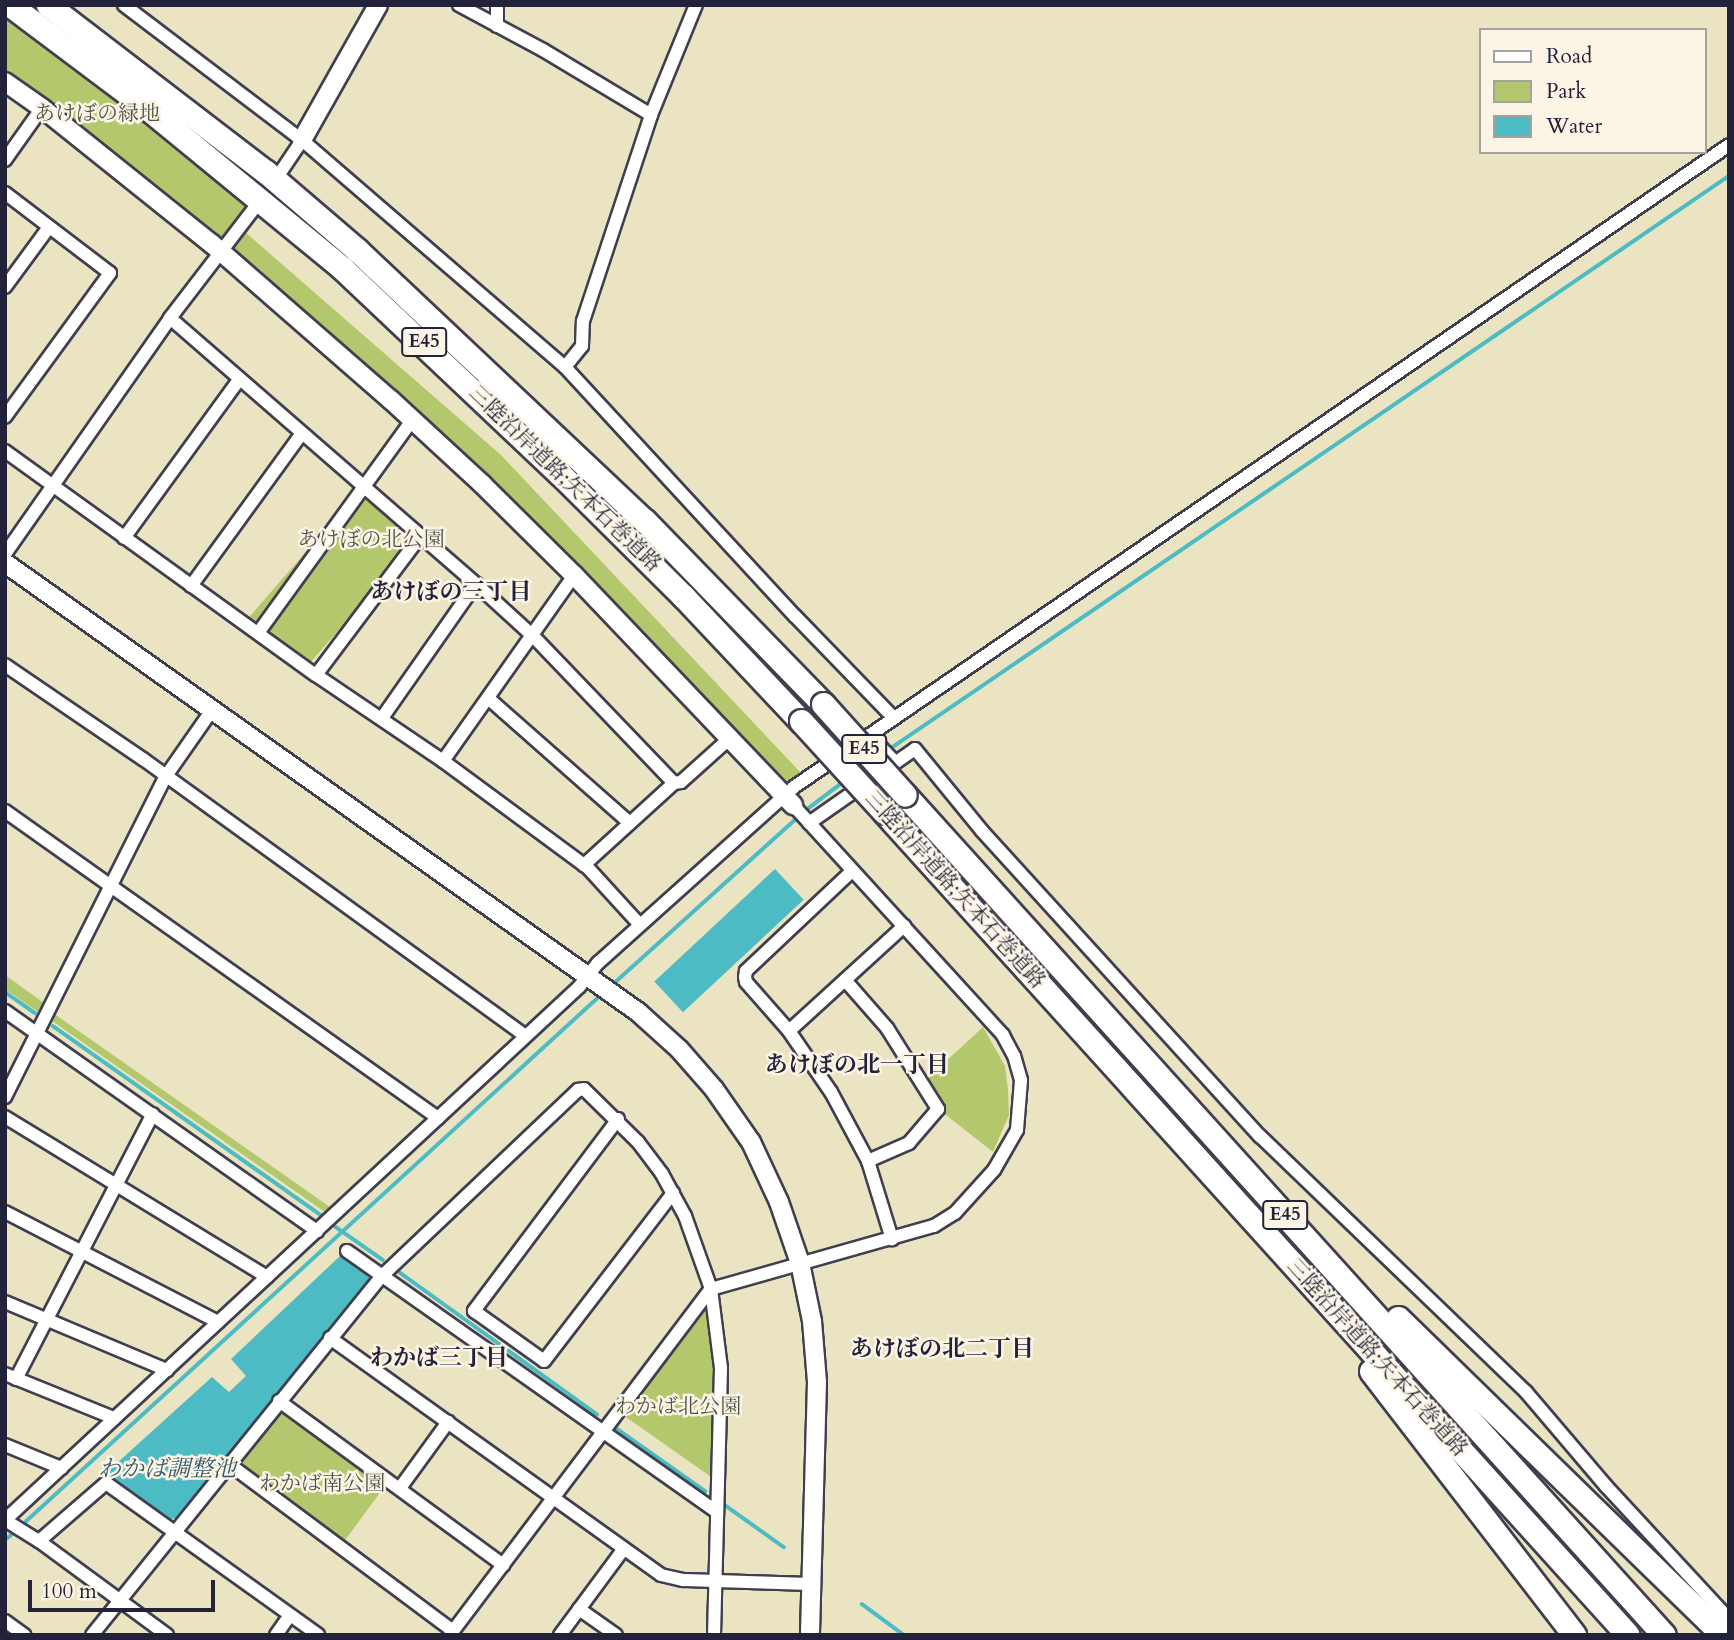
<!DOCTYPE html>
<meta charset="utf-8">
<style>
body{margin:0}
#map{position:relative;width:1734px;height:1640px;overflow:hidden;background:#ebe4c2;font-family:Cardo,"Noto Serif JP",serif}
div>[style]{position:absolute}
.green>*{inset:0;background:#b3c86d;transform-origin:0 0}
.water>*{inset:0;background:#4dbbc4;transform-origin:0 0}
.stream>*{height:3.5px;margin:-1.75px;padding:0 1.75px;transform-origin:1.75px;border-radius:1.75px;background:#4dbbc4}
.roads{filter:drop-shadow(2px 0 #403f4f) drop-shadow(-2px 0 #403f4f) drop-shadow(0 2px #403f4f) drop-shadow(0 -2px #403f4f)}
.street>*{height:12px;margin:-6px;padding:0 6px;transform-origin:6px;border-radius:6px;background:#fff}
.secondary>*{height:18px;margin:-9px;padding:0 9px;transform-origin:9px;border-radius:9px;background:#fff}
.highway>*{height:23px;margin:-11.5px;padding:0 11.5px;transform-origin:11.5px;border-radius:11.5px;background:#fff}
.bridges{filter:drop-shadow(2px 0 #403f4f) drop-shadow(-2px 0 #403f4f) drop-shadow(0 2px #403f4f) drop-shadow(0 -2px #403f4f)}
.highway-bridge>*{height:23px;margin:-11.5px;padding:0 11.5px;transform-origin:11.5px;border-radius:11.5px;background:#fff}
span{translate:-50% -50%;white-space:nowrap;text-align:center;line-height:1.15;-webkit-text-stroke:5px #fcf5e5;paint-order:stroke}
.shield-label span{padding:2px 5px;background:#fcf5e5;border:2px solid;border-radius:5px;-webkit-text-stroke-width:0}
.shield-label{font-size:19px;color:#22223b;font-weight:700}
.park-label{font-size:21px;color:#4e544a}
.street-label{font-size:21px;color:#22223b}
.neighbourhood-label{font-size:23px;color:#22223b;font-weight:700}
.water-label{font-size:23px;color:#31586b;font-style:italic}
.frame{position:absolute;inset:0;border:7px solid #22223b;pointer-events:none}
.legend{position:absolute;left:1479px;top:28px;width:228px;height:126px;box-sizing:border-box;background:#fcf5e5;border:2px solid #a5a1a1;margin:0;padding:9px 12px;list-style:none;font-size:21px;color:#22223b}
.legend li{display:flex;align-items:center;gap:14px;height:35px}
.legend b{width:35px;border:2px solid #a5a1a1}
.scale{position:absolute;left:28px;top:1580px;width:187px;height:32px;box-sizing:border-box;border:4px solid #22223b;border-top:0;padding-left:9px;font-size:21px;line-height:24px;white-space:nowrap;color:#22223b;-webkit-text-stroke:5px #fcf5e5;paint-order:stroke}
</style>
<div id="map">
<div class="green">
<i style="clip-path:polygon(5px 18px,115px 97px,248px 206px,224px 237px,212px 234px,5px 76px)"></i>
<i style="clip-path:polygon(245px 232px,501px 455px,801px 773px,788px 784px,781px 782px,235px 254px,235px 245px)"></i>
<i style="left:364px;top:485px;width:76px;height:182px;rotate:41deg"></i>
<i style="clip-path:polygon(5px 975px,44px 1003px,38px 1012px,5px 989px)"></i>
<i style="left:53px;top:1013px;width:342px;height:7px;rotate:35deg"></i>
<i style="clip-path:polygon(983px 1027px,1005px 1066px,1008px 1089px,1009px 1115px,993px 1152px,946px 1115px,926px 1080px)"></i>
<i style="clip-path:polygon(704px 1307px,710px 1308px,717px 1375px,714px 1479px,623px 1415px)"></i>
<i style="clip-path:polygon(278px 1413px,284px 1413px,385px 1486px,343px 1543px,239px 1467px,239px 1463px)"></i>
</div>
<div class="water">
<i style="left:775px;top:869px;width:42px;height:165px;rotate:47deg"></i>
<i style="clip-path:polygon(340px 1256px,344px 1256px,371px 1272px,370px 1279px,176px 1518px,171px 1519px,106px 1473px,212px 1377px,229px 1392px,246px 1376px,231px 1359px)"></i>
</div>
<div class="stream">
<i style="left:887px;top:751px;width:1020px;rotate:-34.33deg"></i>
<i style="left:805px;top:811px;width:48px;rotate:-37.3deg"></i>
<i style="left:610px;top:987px;width:255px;rotate:-42.1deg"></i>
<i style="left:5px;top:992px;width:37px;rotate:35deg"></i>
<i style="left:53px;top:1026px;width:329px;rotate:35.2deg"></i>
<i style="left:333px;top:1225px;width:61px;rotate:35deg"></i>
<i style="left:395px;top:1269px;width:249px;rotate:35.7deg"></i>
<i style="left:613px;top:1426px;width:113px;rotate:35.2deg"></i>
<i style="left:722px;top:1503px;width:76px;rotate:35.4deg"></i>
<i style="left:21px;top:1526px;width:788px;rotate:-42.48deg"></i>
<i style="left:5px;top:1540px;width:14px;rotate:-39deg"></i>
<i style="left:862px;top:1604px;width:52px;rotate:36.4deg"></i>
</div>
<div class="roads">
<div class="street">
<i style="left:124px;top:5px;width:223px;rotate:37.2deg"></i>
<i style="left:302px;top:140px;width:347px;rotate:40.8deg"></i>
<i style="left:565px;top:367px;width:339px;rotate:47.3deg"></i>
<i style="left:795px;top:616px;width:142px;rotate:45.9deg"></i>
<i style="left:459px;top:5px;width:95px;rotate:28.2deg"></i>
<i style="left:543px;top:50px;width:126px;rotate:31deg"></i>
<i style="left:497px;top:5px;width:21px;rotate:90deg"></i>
<i style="left:5px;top:160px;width:64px;rotate:-54.6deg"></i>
<i style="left:282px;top:170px;width:36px;rotate:-56deg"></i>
<i style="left:5px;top:193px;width:132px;rotate:37.3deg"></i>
<i style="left:110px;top:273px;width:178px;rotate:126.1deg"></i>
<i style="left:5px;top:287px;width:74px;rotate:-53.7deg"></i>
<i style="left:170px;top:318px;width:405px;rotate:41deg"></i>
<i style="left:476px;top:584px;width:77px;rotate:42.4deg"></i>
<i style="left:533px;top:636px;width:204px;rotate:46.2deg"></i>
<i style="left:674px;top:783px;width:122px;rotate:137.7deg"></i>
<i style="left:565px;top:367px;width:27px;rotate:-51deg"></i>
<i style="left:582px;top:346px;width:25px;rotate:-88deg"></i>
<i style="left:583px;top:321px;width:217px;rotate:-71.7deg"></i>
<i style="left:651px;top:115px;width:119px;rotate:-67.8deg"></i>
<i style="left:5px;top:451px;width:383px;rotate:35.8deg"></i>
<i style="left:316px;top:675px;width:153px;rotate:34.1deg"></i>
<i style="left:443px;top:761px;width:180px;rotate:36.4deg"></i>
<i style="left:588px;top:868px;width:77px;rotate:47.6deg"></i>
<i style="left:124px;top:538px;width:195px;rotate:-54deg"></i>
<i style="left:5px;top:554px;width:288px;rotate:-55deg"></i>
<i style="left:170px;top:318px;width:136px;rotate:-52.5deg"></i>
<i style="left:191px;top:586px;width:189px;rotate:-54deg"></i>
<i style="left:258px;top:633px;width:263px;rotate:-54.1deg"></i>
<i style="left:5px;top:665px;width:167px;rotate:34.3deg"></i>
<i style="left:143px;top:759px;width:472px;rotate:35.9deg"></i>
<i style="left:316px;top:675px;width:175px;rotate:-53.1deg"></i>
<i style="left:488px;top:698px;width:189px;rotate:41.4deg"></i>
<i style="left:382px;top:718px;width:164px;rotate:-55deg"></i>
<i style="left:869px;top:735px;width:37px;rotate:46deg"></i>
<i style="left:443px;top:761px;width:228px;rotate:-54.8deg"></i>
<i style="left:674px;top:783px;width:7px;rotate:-8deg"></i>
<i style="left:681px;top:782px;width:64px;rotate:-41.9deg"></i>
<i style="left:5px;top:811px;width:531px;rotate:35.34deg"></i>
<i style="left:809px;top:823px;width:129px;rotate:-34.9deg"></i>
<i style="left:915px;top:749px;width:106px;rotate:50.7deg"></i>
<i style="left:982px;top:831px;width:413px;rotate:47.7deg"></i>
<i style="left:1260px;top:1136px;width:369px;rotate:43.9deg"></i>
<i style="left:1526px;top:1392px;width:123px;rotate:49.6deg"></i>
<i style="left:1606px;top:1486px;width:181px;rotate:47.2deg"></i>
<i style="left:852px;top:871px;width:146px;rotate:136.7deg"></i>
<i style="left:746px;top:971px;width:6px;rotate:99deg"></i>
<i style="left:745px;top:977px;width:5px;rotate:79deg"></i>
<i style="left:746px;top:982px;width:65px;rotate:48.7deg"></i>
<i style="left:789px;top:1031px;width:74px;rotate:55.5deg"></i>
<i style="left:831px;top:1092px;width:78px;rotate:61.8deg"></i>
<i style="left:868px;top:1161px;width:82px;rotate:72.9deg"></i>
<i style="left:845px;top:980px;width:64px;rotate:48.8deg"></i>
<i style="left:887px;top:1028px;width:96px;rotate:57.8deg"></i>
<i style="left:938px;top:1109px;width:45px;rotate:130.5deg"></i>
<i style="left:909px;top:1143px;width:45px;rotate:156.3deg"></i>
<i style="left:5px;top:1011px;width:382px;rotate:35.2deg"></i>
<i style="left:789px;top:1031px;width:156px;rotate:-42.4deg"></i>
<i style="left:5px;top:1097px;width:359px;rotate:-63.4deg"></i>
<i style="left:166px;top:776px;width:80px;rotate:-55.1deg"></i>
<i style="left:5px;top:1117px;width:307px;rotate:31.4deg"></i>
<i style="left:618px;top:1119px;width:240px;rotate:126.9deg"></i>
<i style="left:474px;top:1311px;width:86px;rotate:35.5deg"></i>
<i style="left:544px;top:1361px;width:212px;rotate:-52.5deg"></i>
<i style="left:5px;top:1212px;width:240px;rotate:27.3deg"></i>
<i style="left:347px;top:1251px;width:453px;rotate:35.2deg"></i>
<i style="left:5px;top:1302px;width:176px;rotate:22.8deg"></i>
<i style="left:330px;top:1338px;width:407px;rotate:35.6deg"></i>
<i style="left:661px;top:1575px;width:23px;rotate:13deg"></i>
<i style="left:683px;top:1580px;width:129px;rotate:1.8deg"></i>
<i style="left:5px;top:1374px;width:118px;rotate:22deg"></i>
<i style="left:16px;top:1379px;width:298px;rotate:-62.7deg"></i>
<i style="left:279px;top:1401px;width:278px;rotate:36.2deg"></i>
<i style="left:5px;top:1445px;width:61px;rotate:22.3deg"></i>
<i style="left:229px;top:1464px;width:279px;rotate:36.7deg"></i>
<i style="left:400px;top:1488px;width:82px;rotate:-54deg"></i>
<i style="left:5px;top:1520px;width:783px;rotate:-42.88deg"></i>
<i style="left:579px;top:987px;width:31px;rotate:-52deg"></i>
<i style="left:598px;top:963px;width:263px;rotate:-41.9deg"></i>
<i style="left:794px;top:787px;width:1134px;rotate:-34.47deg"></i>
<i style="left:5px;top:1520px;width:40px;rotate:32deg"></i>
<i style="left:39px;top:1541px;width:159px;rotate:36.3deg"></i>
<i style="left:39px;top:1541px;width:89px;rotate:-40.9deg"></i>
<i style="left:106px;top:1483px;width:261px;rotate:35.6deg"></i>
<i style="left:579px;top:1609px;width:45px;rotate:35.1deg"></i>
<i style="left:5px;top:1621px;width:24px;rotate:36deg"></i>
<i style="left:92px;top:1635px;width:463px;rotate:-51.1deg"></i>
<i style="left:383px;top:1275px;width:269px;rotate:-43.5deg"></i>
<i style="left:578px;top:1090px;width:6px;rotate:-9deg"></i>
<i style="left:584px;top:1089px;width:76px;rotate:44.5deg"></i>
<i style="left:638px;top:1142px;width:40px;rotate:53deg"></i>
<i style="left:662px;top:1174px;width:48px;rotate:61.3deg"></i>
<i style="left:685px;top:1216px;width:77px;rotate:70.4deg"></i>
<i style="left:711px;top:1289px;width:80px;rotate:82.8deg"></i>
<i style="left:721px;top:1368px;width:267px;rotate:91.5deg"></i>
<i style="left:276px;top:1635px;width:24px;rotate:-55deg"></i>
<i style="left:450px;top:1635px;width:433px;rotate:-53deg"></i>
<i style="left:711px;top:1289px;width:232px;rotate:-15.8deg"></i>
<i style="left:934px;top:1226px;width:25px;rotate:-32deg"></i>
<i style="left:955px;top:1213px;width:58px;rotate:-47.8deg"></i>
<i style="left:994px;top:1170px;width:46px;rotate:-60.1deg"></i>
<i style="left:1017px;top:1130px;width:50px;rotate:-85.4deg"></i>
<i style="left:1021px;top:1080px;width:25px;rotate:-106deg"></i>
<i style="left:1014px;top:1056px;width:24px;rotate:-118deg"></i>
<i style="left:1003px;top:1035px;width:311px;rotate:-132.4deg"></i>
<i style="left:560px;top:1635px;width:106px;rotate:-53.5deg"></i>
</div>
<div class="secondary">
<i style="left:5px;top:82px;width:45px;rotate:35.1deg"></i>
<i style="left:42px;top:108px;width:218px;rotate:38.7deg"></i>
<i style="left:212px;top:244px;width:237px;rotate:41.1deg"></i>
<i style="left:391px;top:400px;width:124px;rotate:42.7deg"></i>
<i style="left:482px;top:484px;width:129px;rotate:44.7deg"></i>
<i style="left:574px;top:575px;width:318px;rotate:46.4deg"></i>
<i style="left:302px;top:140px;width:155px;rotate:-60.6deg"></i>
<i style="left:5px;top:563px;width:776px;rotate:35.35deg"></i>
<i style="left:638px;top:1012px;width:55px;rotate:42.1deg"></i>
<i style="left:679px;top:1049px;width:53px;rotate:48.8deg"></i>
<i style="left:714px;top:1089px;width:65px;rotate:55.1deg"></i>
<i style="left:751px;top:1142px;width:66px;rotate:65deg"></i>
<i style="left:779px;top:1202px;width:65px;rotate:71deg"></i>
<i style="left:800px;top:1263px;width:59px;rotate:78.3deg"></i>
<i style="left:812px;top:1321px;width:61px;rotate:85.3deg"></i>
<i style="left:817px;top:1382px;width:253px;rotate:91.6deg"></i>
</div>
<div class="highway">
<i style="left:10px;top:5px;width:170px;rotate:36.9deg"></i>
<i style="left:146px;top:107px;width:254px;rotate:39.4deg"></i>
<i style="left:342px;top:268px;width:299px;rotate:43.4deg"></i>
<i style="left:559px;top:473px;width:175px;rotate:44.8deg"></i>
<i style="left:683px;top:596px;width:172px;rotate:46.7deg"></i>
<i style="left:48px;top:5px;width:275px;rotate:37.5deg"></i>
<i style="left:266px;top:172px;width:120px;rotate:40.6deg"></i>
<i style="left:357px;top:250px;width:395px;rotate:43.3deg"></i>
<i style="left:645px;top:521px;width:255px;rotate:45.8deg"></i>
<i style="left:905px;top:795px;width:1132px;rotate:47.9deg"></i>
<i style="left:884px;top:812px;width:1109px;rotate:47.89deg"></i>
<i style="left:1398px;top:1318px;width:454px;rotate:44.3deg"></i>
<i style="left:1371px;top:1371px;width:333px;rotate:52.4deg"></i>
</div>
</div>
<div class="bridges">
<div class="highway-bridge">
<i style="left:823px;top:704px;width:122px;rotate:48deg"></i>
<i style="left:801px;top:721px;width:123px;rotate:47.6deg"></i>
</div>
</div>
<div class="shield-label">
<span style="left:424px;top:342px">E45</span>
<span style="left:864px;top:749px">E45</span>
<span style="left:1285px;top:1215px">E45</span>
</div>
<div class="park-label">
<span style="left:97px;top:114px">あけぼの緑地</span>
<span style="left:371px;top:540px">あけぼの北公園</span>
<span style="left:678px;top:1407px">わかば北公園</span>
<span style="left:322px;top:1484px">わかば南公園</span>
</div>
<div class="street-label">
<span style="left:565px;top:479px;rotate:44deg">三陸沿岸道路;矢本石巻道路</span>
<span style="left:955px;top:890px;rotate:48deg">三陸沿岸道路;矢本石巻道路</span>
<span style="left:1377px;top:1358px;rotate:48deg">三陸沿岸道路;矢本石巻道路</span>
</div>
<div class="neighbourhood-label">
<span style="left:451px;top:592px">あけぼの三丁目</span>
<span style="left:857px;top:1065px">あけぼの北一丁目</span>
<span style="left:942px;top:1349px">あけぼの北二丁目</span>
<span style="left:439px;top:1358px">わかば三丁目</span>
</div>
<div class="water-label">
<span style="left:167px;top:1469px">わかば調整池</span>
</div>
<div class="frame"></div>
<ul class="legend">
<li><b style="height:9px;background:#fff"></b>Road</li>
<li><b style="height:19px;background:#b3c86d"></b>Park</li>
<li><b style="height:19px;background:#4dbbc4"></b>Water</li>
</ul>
<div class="scale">100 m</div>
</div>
